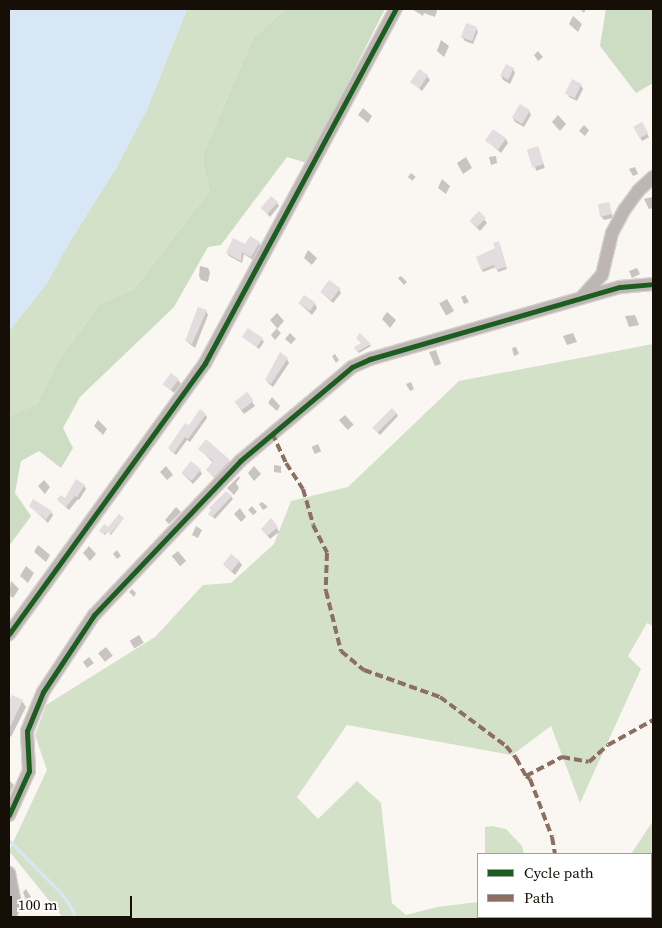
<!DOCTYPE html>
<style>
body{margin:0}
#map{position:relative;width:662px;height:928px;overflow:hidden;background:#faf6f1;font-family:"Source Serif 4",serif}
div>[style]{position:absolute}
.green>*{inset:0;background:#d2e1c8}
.forest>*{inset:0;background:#cdddc4}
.water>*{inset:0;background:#d8e7f5}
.shadow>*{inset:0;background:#0003;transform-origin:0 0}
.stream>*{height:2.5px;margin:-1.25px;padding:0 1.25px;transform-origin:1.25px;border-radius:1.25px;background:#d8e7f5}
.building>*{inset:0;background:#e4dddf;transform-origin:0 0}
.roads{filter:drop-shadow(1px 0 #d5d1cc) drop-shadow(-1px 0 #d5d1cc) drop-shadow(0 1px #d5d1cc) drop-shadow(0 -1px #d5d1cc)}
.minor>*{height:12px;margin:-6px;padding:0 6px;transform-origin:6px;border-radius:6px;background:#beb6b5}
.quiet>*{height:4px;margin-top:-2px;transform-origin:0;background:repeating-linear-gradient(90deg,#8d6e63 0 8px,transparent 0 12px)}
.cycleway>*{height:5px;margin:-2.5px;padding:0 2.5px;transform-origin:2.5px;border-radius:2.5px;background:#1b5e20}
span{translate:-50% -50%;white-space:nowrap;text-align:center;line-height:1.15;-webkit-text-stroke:4px #fff;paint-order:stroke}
.frame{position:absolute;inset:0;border:10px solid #150f07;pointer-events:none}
.legend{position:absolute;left:477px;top:853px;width:175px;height:65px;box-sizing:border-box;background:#fff;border:1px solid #a19f9c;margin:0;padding:6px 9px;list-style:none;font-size:15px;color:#150f07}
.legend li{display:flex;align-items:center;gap:10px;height:25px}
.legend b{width:25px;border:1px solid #a19f9c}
.scale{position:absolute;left:10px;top:896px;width:122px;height:22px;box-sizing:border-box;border:2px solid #150f07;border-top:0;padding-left:6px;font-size:15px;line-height:18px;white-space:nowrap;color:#150f07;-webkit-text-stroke:4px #fff;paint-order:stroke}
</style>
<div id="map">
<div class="green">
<i style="clip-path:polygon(187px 9px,286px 9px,253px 38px,202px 156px,209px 191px,134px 289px,100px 304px,57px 362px,37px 404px,9px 416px,9px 331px,47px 283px,70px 241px,116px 168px,147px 109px)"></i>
<i style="clip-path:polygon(653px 344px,653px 626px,647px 623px,628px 656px,641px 669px,580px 803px,551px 726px,512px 755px,347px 725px,297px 797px,318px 819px,357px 781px,381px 803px,392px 903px,406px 915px,437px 907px,478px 902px,478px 917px,651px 917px,651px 854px,631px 854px,653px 821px,653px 919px,64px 919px,9px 851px,47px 770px,35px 735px,46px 705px,155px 637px,203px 585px,231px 583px,274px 544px,291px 501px,348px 487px,459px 381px)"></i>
<i style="clip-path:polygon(492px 826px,506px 829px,522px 846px,524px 854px,485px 854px,485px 827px)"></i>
</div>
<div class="forest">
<i style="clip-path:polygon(286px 9px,385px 9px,307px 163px,287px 157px,221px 245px,208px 247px,174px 307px,80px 397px,63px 428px,73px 448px,61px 468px,39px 451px,21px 461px,15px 493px,31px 516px,9px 546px,9px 416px,37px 404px,57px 362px,100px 304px,134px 289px,209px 191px,202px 156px,253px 38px)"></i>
<i style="clip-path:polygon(606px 9px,653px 9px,653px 83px,636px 93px,600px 46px)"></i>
</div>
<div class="water">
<i style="clip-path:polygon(9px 9px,187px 9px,147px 109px,116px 168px,70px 241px,47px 283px,9px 331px)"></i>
</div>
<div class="shadow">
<i style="clip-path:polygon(412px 9px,436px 9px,437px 11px,435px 17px,424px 13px,423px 16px)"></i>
<i style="clip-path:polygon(580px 9px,586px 9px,584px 13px)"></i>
<i style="clip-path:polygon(573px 16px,582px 24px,578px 32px,569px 24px)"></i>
<i style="clip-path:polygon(476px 28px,478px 32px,473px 44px,465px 41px,462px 37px)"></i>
<i style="clip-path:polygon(441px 40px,449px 46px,444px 57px,437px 51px)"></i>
<i style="clip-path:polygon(538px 51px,543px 57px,538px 61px,534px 55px)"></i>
<i style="clip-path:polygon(513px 69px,515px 73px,510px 84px,503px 80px,501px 76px)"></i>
<i style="clip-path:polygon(427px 76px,430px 80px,422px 91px,412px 82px)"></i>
<i style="clip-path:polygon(581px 85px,583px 89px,577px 101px,569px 97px,567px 93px)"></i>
<i style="clip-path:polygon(363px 108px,372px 116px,368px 123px,358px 115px)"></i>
<i style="clip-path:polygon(529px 111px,531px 115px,524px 127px,515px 122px,513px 118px)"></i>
<i style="clip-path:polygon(558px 115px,566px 124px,560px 131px,552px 122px)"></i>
<i style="left:642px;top:124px;width:15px;height:8px;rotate:62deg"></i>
<i style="clip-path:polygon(584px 125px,589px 130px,585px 136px,579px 131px)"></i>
<i style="clip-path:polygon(506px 139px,508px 143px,501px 153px,487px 141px)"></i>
<i style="left:538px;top:147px;width:22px;height:9px;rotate:72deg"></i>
<i style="clip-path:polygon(496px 156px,497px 163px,491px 165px,489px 157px)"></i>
<i style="clip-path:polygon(466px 157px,472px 168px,463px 174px,457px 163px)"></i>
<i style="clip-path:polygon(635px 167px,638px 174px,633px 176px,629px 169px)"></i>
<i style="left:411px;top:173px;width:6px;height:5px;rotate:39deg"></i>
<i style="clip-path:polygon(442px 179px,450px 186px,446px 194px,438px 188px)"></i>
<i style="clip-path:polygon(652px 197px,653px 208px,649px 209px,644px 199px)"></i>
<i style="clip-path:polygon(277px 203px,279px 206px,270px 217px,262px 208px)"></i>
<i style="clip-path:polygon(609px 203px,613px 218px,604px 220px,601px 216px)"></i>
<i style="clip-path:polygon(479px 213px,487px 223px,480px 231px,471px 222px)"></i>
<i style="clip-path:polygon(259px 243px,261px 246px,253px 260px,244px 254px,242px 263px,229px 256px,227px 253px)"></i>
<i style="clip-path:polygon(500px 245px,507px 269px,498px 272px,496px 267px,483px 272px,482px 270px)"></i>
<i style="clip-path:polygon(308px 250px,317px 258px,312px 265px,304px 258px)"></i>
<i style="clip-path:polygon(200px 266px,208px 268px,210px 272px,208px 282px,201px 280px,199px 276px)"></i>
<i style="clip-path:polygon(637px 268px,640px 274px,632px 278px,629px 271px)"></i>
<i style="clip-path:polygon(401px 276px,407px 282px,404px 285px,398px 278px)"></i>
<i style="clip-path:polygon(339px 289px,341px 293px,333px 303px,321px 292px)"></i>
<i style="clip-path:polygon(465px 295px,469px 302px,464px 304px,461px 297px)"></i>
<i style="left:447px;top:299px;width:14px;height:9px;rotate:60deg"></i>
<i style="clip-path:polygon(299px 303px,315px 304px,317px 308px,312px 315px)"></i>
<i style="clip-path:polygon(206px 311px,208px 315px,195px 348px,186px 341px)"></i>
<i style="clip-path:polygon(387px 312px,396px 320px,390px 328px,382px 319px)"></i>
<i style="clip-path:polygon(277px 313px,284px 321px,277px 329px,281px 333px,275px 340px,271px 335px,277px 328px,270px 320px)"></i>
<i style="clip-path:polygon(635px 315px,639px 325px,629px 327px,625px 316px)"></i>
<i style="clip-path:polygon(290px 333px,296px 339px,291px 344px,285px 339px)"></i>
<i style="clip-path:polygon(573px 333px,577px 342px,567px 345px,563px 336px)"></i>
<i style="clip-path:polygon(360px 335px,371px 346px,359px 353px,356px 347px,362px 343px)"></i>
<i style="clip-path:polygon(244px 337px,262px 339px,264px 342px,259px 349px)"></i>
<i style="clip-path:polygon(516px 347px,519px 354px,514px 356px,512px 348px)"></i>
<i style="clip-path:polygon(436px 350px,441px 364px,435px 366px,429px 352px)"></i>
<i style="clip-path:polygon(335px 354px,339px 360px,336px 363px,332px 356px)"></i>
<i style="clip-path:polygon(287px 359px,289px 363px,273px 387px,269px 384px,266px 380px)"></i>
<i style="clip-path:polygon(178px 380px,181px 384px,174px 393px,165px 385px)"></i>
<i style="clip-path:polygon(411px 382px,414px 389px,410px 391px,406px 384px)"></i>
<i style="clip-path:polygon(246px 394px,255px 406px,244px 414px,238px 406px)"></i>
<i style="clip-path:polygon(272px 397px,280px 406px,277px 411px,268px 403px)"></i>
<i style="clip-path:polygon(396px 413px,398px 416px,380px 435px,376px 431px)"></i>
<i style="clip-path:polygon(206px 415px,207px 418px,190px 442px,187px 440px,176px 455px,171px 451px,169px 448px,189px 427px)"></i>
<i style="left:345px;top:415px;width:13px;height:8px;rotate:48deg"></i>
<i style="clip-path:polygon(98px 420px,107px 429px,103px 435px,94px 426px)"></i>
<i style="left:318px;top:444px;width:8px;height:7px;rotate:67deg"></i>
<i style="clip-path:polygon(200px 449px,229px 461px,232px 467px,218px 482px,207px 470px,213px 463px)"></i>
<i style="clip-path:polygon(274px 465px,281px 466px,281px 473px,274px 472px)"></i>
<i style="clip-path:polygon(166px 466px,173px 475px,167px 480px,160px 472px)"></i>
<i style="clip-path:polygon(254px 466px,261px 474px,254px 481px,248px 473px)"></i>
<i style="clip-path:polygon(200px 470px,202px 474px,193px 484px,182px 473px)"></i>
<i style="clip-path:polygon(239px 476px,240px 478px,236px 483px,239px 488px,234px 495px,227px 488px)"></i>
<i style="clip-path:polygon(44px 480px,50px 487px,45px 494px,38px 486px)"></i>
<i style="clip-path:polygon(84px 485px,86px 489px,79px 500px,78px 499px,69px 510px,61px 503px,58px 500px,65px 499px)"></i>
<i style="clip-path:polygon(231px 496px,233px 499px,215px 519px,210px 514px)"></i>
<i style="clip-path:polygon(262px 502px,268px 507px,263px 510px,259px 504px)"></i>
<i style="clip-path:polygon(30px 506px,51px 512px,53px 515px,48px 523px)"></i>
<i style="clip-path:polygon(252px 506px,257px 512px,253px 515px,248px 510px)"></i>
<i style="clip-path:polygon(176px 507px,181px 512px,169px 524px,165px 520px)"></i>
<i style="clip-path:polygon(240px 508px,246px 517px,241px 522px,234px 514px)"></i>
<i style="clip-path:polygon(123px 519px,111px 535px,108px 531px,105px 535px,101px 532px)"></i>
<i style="clip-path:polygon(196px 526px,202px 530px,198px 538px,192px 535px)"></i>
<i style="clip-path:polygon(277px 528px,279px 532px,270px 539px,262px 529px)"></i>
<i style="clip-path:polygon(38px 545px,50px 555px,46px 562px,34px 552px)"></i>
<i style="clip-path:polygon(89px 546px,96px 554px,90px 561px,83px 553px)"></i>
<i style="clip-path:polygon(117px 550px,121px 556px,117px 559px,113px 554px)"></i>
<i style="left:178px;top:551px;width:13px;height:8px;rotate:51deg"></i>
<i style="clip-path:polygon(239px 561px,242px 565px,235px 575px,224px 565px)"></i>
<i style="clip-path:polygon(26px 566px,34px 573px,28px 583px,20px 576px)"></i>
<i style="clip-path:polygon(11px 581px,19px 589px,13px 598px,9px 595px)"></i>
<i style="clip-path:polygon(132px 589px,136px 593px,134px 597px,129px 592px)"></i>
<i style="left:139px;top:635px;width:9px;height:11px;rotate:58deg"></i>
<i style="left:106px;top:647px;width:11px;height:10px;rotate:52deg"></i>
<i style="clip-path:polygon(89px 657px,94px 663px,87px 668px,83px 662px)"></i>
<i style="clip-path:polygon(13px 696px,22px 701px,26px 707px,11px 737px,9px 735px,9px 705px)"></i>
<i style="clip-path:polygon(9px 780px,14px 785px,9px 796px)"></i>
<i style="clip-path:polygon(26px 889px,31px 897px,26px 900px,23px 892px)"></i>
<i style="clip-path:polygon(32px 900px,33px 902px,29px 905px,28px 902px)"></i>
</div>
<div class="stream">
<i style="left:9px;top:840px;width:78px;rotate:45.5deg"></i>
<i style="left:64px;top:896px;width:17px;rotate:57deg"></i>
<i style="left:73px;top:910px;width:9px;rotate:72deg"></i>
</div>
<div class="building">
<i style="left:466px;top:23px;width:12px;height:15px;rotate:20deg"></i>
<i style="left:506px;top:64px;width:9px;height:13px;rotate:27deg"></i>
<i style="left:419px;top:69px;width:11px;height:16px;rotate:34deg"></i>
<i style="left:572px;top:79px;width:11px;height:16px;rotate:27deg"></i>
<i style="left:520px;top:104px;width:12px;height:16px;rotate:31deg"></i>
<i style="left:642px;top:122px;width:13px;height:10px;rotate:61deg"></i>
<i style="left:493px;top:129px;width:16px;height:14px;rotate:35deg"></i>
<i style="left:538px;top:146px;width:19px;height:12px;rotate:72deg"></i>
<i style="left:271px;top:196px;width:9px;height:16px;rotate:41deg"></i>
<i style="clip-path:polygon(609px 202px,612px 214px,600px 217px,598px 204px)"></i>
<i style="left:479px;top:211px;width:10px;height:13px;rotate:45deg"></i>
<i style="clip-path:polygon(250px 236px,260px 242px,251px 257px,242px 252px,241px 261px,226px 253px,233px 238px,245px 244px)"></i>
<i style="clip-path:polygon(499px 241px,506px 267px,496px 270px,494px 265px,481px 270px,476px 257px,495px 248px,493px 243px)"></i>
<i style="left:329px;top:280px;width:14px;height:15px;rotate:36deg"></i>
<i style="left:304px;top:295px;width:14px;height:10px;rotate:34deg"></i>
<i style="clip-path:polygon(198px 307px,207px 310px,192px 344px,185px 341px)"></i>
<i style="left:248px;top:328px;width:18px;height:11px;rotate:34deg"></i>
<i style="clip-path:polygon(360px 333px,371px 344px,357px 352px,354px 347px,361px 343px,356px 338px)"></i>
<i style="clip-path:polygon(280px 352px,288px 358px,271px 384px,265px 380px)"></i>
<i style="left:171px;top:373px;width:10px;height:14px;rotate:37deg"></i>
<i style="left:247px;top:392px;width:11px;height:16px;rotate:52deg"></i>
<i style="left:392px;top:408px;width:7px;height:28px;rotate:45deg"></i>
<i style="clip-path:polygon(200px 409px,206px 414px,188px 439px,185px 437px,174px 453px,168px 448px,185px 423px,189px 425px)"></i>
<i style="clip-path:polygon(206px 439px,230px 460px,214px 477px,206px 470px,213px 461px,198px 449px)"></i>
<i style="left:191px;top:461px;width:13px;height:15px;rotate:39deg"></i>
<i style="clip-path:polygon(76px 479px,85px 485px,77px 497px,75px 496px,66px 507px,57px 499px,61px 495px,65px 498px)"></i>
<i style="clip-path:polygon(226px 491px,232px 496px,212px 517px,208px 514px,211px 510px,209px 508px)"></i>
<i style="clip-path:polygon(33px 499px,52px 511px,46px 520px,29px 506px)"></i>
<i style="clip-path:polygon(119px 514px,124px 518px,110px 534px,107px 531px,104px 534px,99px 531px,104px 524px,108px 527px)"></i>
<i style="clip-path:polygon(271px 518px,278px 527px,267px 536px,261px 529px)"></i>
<i style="left:231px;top:554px;width:11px;height:13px;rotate:38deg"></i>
<i style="clip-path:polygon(12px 695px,23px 700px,9px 729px,9px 702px)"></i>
</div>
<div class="roads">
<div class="minor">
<i style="left:581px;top:298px;width:31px;rotate:-48deg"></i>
<i style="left:602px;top:275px;width:43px;rotate:-76.6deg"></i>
<i style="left:612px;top:233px;width:27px;rotate:-62deg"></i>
<i style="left:625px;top:209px;width:22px;rotate:-54deg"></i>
<i style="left:638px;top:191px;width:21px;rotate:-43deg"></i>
<i style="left:9px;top:634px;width:334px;rotate:-54.1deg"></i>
<i style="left:205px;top:363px;width:402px;rotate:-61.7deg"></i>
<i style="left:9px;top:815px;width:48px;rotate:-65.6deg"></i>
<i style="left:29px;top:771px;width:40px;rotate:-92.9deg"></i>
<i style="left:27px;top:731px;width:42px;rotate:-67.7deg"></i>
<i style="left:43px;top:692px;width:92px;rotate:-56.5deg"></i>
<i style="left:94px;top:615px;width:212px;rotate:-46.5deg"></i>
<i style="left:240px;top:461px;width:146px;rotate:-40deg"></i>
<i style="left:352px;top:367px;width:20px;rotate:-24deg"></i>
<i style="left:370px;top:359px;width:260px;rotate:-16.1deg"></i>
<i style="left:620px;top:287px;width:33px;rotate:-5deg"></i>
<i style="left:9px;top:873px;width:31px;rotate:79deg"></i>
<i style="left:15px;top:903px;width:17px;rotate:111deg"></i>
</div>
</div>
<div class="quiet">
<i style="left:272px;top:433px;width:33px;rotate:65deg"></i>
<i style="left:286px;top:463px;width:31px;rotate:57deg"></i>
<i style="left:303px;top:489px;width:37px;rotate:74deg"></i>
<i style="left:313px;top:525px;width:31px;rotate:63deg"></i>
<i style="left:327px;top:553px;width:38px;rotate:92deg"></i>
<i style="left:326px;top:591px;width:62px;rotate:76deg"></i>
<i style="left:341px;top:651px;width:30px;rotate:40deg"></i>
<i style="left:364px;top:670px;width:81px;rotate:19.6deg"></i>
<i style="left:440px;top:697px;width:82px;rotate:36.6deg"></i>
<i style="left:506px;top:746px;width:16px;rotate:50deg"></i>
<i style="left:516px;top:758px;width:21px;rotate:61deg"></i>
<i style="left:526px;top:776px;width:5px;rotate:37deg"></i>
<i style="left:530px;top:779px;width:62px;rotate:69.2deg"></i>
<i style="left:552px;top:837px;width:17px;rotate:80deg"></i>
<i style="left:526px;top:776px;width:41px;rotate:-27.8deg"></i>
<i style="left:562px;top:757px;width:27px;rotate:10deg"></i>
<i style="left:589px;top:762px;width:25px;rotate:-42deg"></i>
<i style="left:608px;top:745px;width:51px;rotate:-29.1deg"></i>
<i style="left:574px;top:917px;width:2px;rotate:63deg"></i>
</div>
<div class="cycleway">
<i style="left:9px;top:634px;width:334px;rotate:-54.1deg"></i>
<i style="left:205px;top:363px;width:402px;rotate:-61.7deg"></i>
<i style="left:9px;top:815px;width:48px;rotate:-65.6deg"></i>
<i style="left:29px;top:771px;width:40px;rotate:-92.9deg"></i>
<i style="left:27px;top:731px;width:42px;rotate:-67.7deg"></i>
<i style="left:43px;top:692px;width:92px;rotate:-56.5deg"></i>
<i style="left:94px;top:615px;width:212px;rotate:-46.5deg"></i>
<i style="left:240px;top:461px;width:146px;rotate:-40deg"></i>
<i style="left:352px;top:367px;width:20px;rotate:-24deg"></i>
<i style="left:370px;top:359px;width:260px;rotate:-16.1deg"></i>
<i style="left:620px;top:287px;width:33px;rotate:-5deg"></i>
</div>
<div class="frame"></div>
<ul class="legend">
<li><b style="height:6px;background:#1b5e20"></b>Cycle path</li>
<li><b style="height:6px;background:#8d6e63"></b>Path</li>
</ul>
<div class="scale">100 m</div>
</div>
